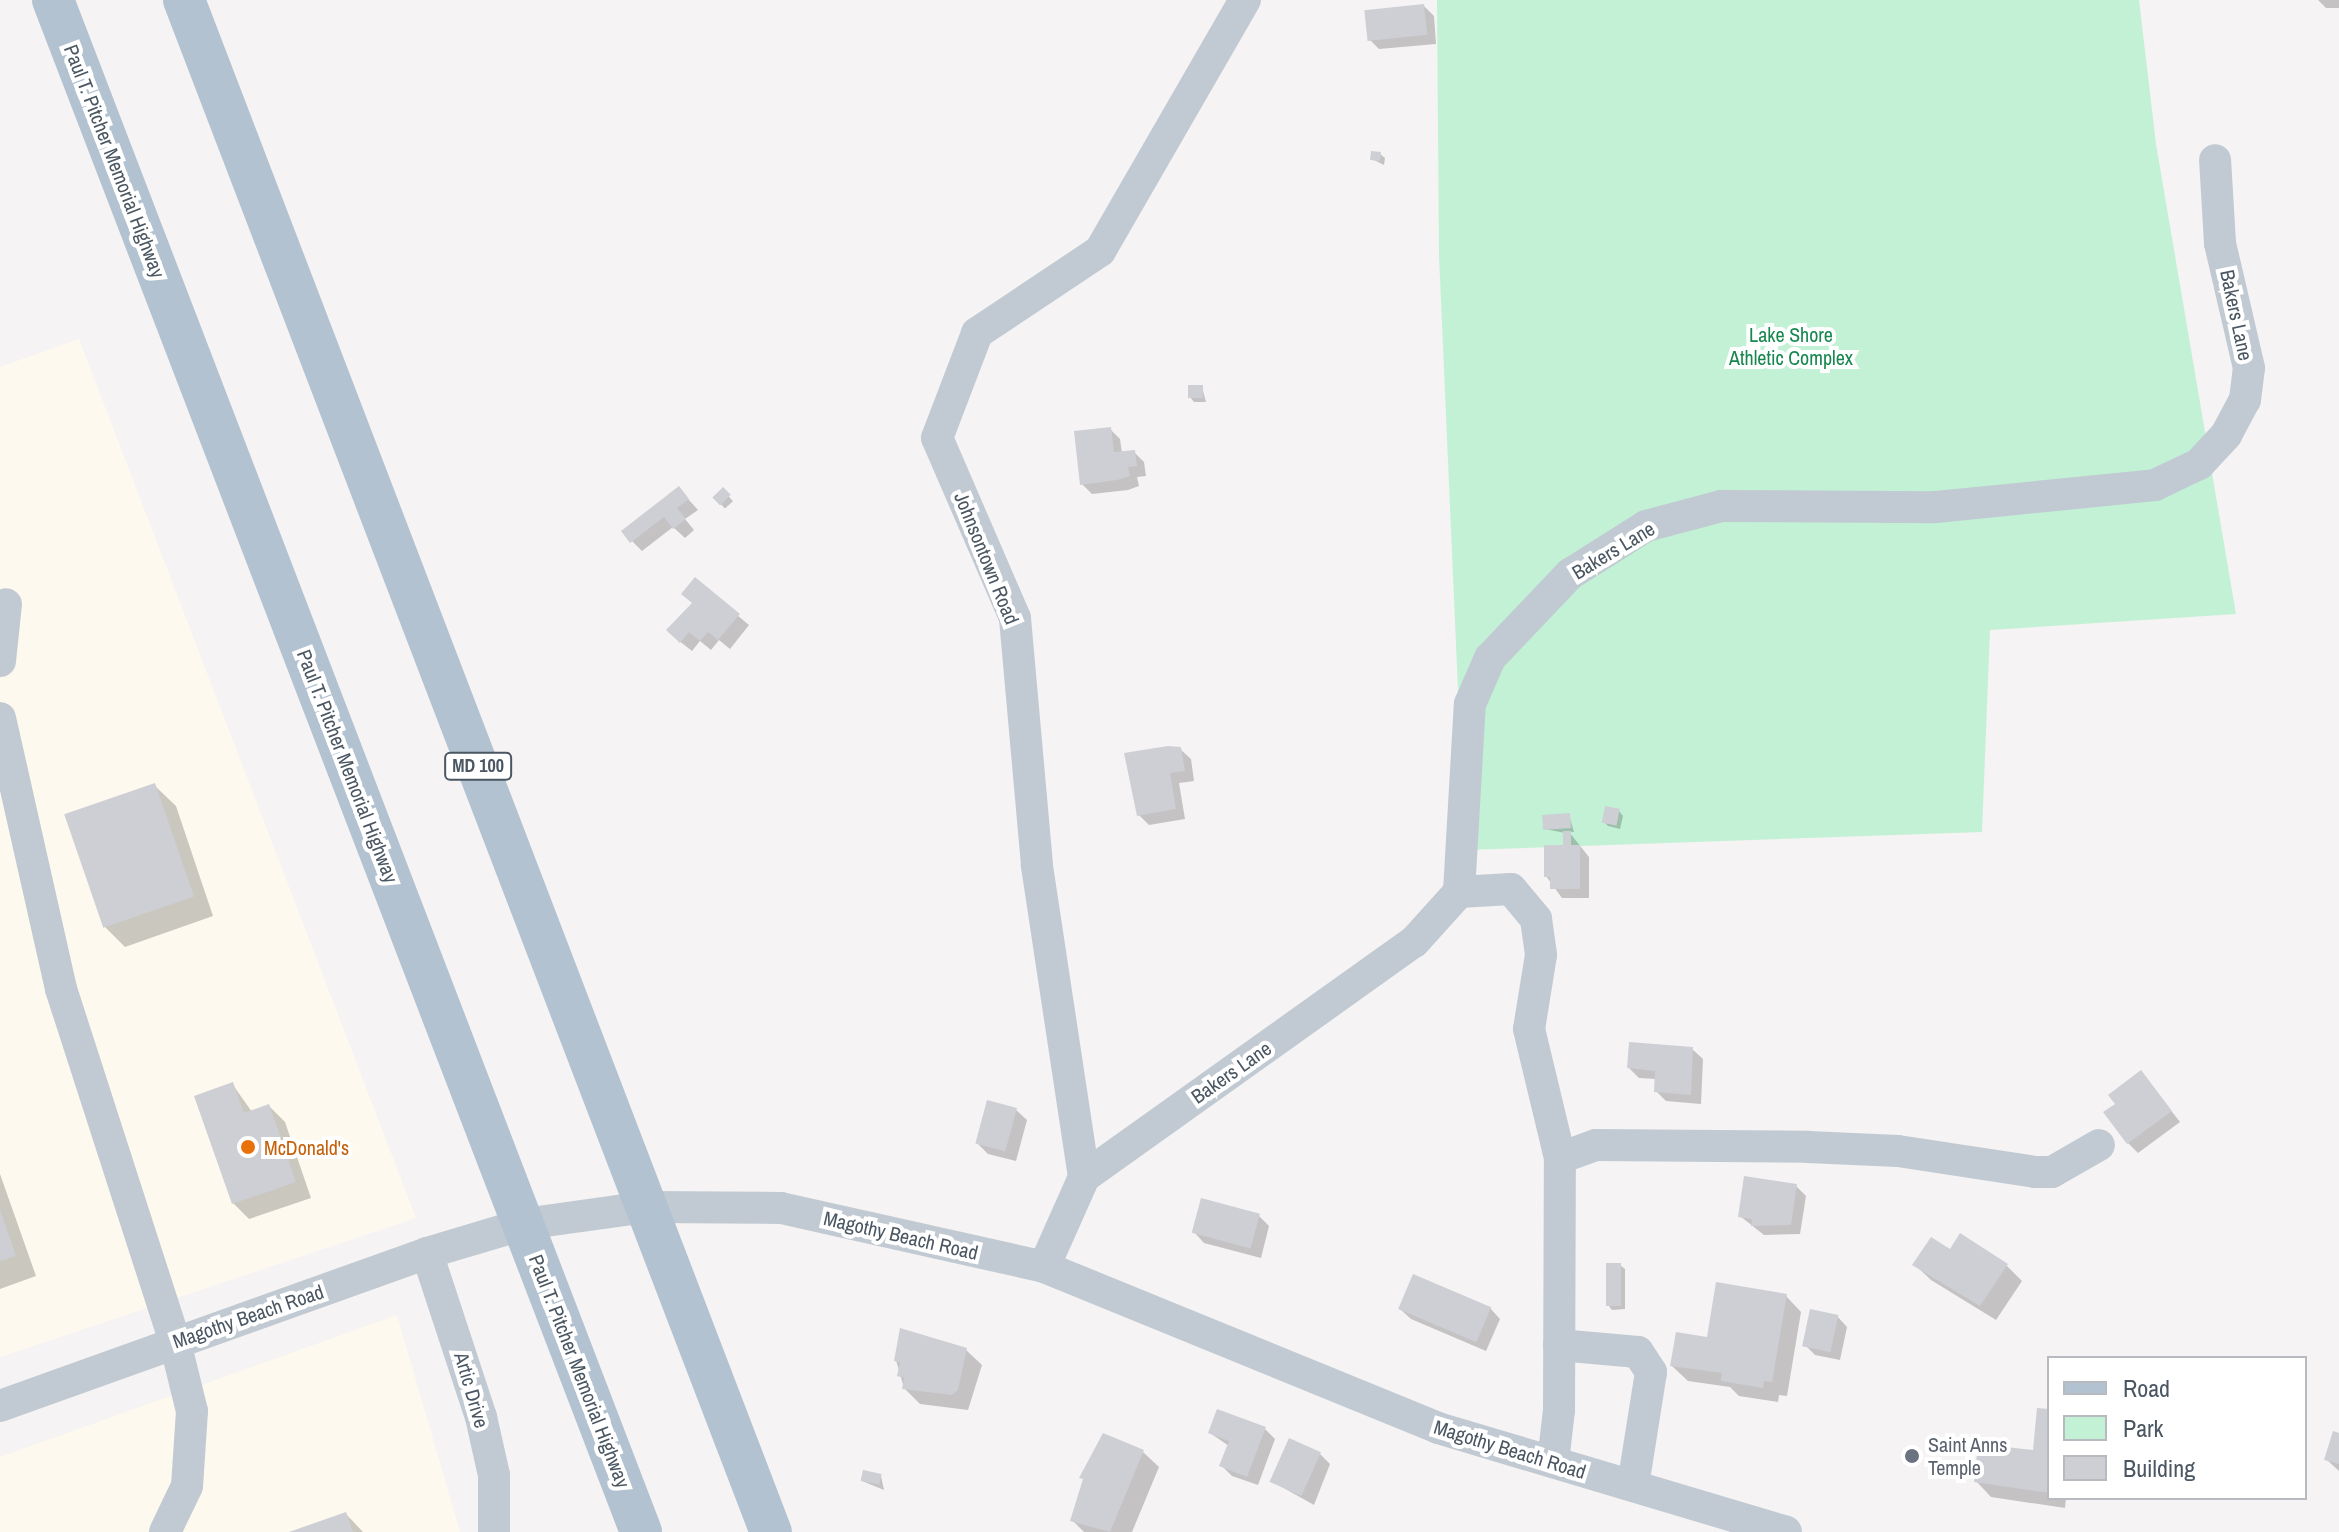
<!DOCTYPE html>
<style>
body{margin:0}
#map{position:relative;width:2339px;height:1532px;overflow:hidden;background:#f5f3f3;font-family:"Archivo Narrow",sans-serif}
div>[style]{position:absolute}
.commercial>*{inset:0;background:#fdf9ef}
.green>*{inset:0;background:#c3f1d5}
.shadow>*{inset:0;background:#0003;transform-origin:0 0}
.building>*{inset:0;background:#cdcfd5;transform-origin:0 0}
.minor>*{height:32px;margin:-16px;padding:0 16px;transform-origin:16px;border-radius:16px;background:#c1cad2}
.major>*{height:42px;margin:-21px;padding:0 21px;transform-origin:21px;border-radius:21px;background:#b3c2d1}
.dots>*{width:22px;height:22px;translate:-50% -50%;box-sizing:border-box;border:4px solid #fff;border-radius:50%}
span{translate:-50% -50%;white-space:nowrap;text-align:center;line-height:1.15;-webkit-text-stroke:8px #fff;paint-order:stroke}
.shield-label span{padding:2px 6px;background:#fff;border:2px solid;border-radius:6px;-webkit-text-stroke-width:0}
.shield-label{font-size:18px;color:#4a5661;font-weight:700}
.street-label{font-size:20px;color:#4a5661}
.park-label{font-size:20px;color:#17864f}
.food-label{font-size:20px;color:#c56008}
.left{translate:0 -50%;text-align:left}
.worship-label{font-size:20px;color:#5b616d}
.legend{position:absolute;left:2047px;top:1356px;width:260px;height:144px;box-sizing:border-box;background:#fff;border:2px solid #b7bbc0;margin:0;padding:10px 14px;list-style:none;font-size:24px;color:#4a5661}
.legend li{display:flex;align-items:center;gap:16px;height:40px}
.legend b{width:40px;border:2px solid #b7bbc0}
</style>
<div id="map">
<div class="commercial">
<i style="clip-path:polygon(79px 339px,416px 1218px,0 1357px,0 367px)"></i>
<i style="clip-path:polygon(397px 1315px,460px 1532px,0 1532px,0 1457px)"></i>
</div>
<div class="green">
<i style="clip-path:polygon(1437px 0,2139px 0,2156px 144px,2236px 614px,1990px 630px,1982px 832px,1465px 850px,1439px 255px)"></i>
</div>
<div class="shadow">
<i style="clip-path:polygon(2318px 0,2339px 0,2339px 8px,2326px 8px)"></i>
<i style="clip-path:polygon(1424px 6px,1434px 16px,1436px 44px,1379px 49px,1369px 39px)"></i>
<i style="clip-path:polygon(1380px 154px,1385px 158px,1384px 165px,1372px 159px)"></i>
<i style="clip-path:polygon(1202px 387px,1206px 402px,1194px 402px,1190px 397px)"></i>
<i style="clip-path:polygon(1110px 429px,1120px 439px,1122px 453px,1134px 452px,1144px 462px,1146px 476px,1137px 477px,1139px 486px,1128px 490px,1092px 494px,1082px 484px)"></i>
<i style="clip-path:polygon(679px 489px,698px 510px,685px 519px,694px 530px,685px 538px,673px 527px,642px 551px,632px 541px)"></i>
<i style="left:723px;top:490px;width:15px;height:11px;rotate:48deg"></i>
<i style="clip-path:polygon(695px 580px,749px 625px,730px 649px,719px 640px,711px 650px,700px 641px,692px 651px,678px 640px,694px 604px)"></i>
<i style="clip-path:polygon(1180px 749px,1191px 759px,1194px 781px,1179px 783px,1185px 819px,1149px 825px,1139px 815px)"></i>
<i style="clip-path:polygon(155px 786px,176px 806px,213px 916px,125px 947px,104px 926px)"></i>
<i style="clip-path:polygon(1619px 811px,1623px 816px,1620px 829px,1608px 826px,1604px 822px)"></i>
<i style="clip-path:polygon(1569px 815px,1574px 832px,1569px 832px,1589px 857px,1589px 898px,1562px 898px,1546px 876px,1565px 847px,1565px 833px,1545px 829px)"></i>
<i style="clip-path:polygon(1692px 1049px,1703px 1059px,1701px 1104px,1666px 1101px,1656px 1091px,1656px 1079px,1639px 1078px,1629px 1068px)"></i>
<i style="clip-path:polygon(2141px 1072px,2180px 1122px,2138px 1153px,2128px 1143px,2118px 1105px)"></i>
<i style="clip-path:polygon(233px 1085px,252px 1112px,269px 1106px,285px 1122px,311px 1198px,249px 1219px,233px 1203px)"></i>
<i style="clip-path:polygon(1016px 1110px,1027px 1120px,1016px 1161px,988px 1154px,978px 1144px)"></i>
<i style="clip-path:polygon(0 1174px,36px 1276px,0 1289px)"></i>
<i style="clip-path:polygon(1796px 1186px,1806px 1196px,1800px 1234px,1764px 1235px,1740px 1216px)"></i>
<i style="clip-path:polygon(1259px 1216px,1269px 1226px,1261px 1258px,1204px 1243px,1194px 1232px)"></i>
<i style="clip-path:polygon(1620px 1265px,1625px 1269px,1625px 1309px,1612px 1310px,1608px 1305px)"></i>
<i style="clip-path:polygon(1915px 1265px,2006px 1265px,2022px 1281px,1996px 1320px,1931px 1280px)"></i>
<i style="clip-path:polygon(1786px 1296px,1801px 1312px,1787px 1396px,1779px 1395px,1778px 1402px,1739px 1396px,1730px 1387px,1688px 1381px,1672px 1366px)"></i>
<i style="clip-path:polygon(1490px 1308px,1500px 1319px,1486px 1351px,1411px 1319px,1400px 1309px)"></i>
<i style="clip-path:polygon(1837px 1316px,1847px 1327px,1840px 1360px,1815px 1355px,1805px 1345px)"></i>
<i style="clip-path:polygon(966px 1350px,982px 1365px,968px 1410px,920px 1404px,904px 1388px,896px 1360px)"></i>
<i style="clip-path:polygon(2049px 1411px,2049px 1498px,2066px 1498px,2065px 1508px,1991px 1497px,1976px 1481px,2035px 1453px)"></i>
<i style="clip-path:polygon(1265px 1429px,1275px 1439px,1258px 1485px,1232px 1476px,1222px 1466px,1229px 1446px,1210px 1433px)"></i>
<i style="clip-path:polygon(2339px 1435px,2339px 1471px,2327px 1460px)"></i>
<i style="clip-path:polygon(1143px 1452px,1159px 1467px,1132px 1532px,1084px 1532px,1072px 1520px)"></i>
<i style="clip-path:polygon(1320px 1454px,1330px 1464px,1314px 1505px,1273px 1482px)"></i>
<i style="clip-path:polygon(881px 1476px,884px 1490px,862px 1481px)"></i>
<i style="clip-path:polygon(346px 1514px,363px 1532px,294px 1532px)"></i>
</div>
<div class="building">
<i style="left:1424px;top:4px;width:31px;height:60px;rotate:84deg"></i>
<i style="left:1371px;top:151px;width:10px;height:9px;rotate:6deg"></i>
<i style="left:1188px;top:385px;width:15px;height:13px"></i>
<i style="clip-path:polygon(1111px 427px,1114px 452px,1135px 450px,1137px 466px,1128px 467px,1130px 476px,1117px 480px,1080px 485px,1074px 431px)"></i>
<i style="clip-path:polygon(679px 486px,689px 499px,677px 508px,686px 519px,673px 529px,664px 517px,630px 543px,621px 531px)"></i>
<i style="left:723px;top:487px;width:11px;height:15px;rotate:45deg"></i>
<i style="clip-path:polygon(695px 577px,740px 614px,718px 640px,708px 632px,700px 641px,689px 632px,680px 643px,666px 630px,692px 603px,681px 594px)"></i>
<i style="clip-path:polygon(1168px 746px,1181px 747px,1185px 771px,1170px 773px,1176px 809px,1137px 816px,1124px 753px)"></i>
<i style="left:155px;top:783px;width:120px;height:96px;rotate:71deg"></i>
<i style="left:1605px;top:806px;width:15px;height:17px;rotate:11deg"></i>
<i style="left:1570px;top:813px;width:15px;height:28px;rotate:86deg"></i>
<i style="clip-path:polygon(1563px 831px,1571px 831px,1571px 845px,1580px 845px,1580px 889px,1550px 889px,1550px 877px,1544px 877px,1544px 845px,1563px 845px)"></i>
<i style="clip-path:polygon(1629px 1042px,1693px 1047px,1691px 1095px,1654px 1092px,1655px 1071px,1627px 1068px)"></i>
<i style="clip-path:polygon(2141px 1070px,2172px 1111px,2127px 1144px,2103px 1112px,2115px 1104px,2108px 1095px)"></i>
<i style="clip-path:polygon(233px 1082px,244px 1113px,269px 1104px,296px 1182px,232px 1204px,194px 1096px)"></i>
<i style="left:987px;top:1100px;width:31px;height:45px;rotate:15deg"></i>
<i style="clip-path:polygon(1744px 1176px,1797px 1184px,1791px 1225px,1751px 1226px,1752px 1219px,1738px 1217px)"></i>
<i style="left:1201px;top:1198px;width:61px;height:36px;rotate:15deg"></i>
<i style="clip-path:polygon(0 1210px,16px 1256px,0 1261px)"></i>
<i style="clip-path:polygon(1960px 1233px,2008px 1264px,1980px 1306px,1912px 1265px,1931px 1237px,1950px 1249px)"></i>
<i style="left:1606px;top:1263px;width:15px;height:43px"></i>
<i style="left:1413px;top:1274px;width:85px;height:38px;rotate:23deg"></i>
<i style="clip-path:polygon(1716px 1282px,1787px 1294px,1772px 1382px,1764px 1381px,1763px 1388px,1721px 1381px,1722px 1373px,1670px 1366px,1676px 1332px,1707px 1337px)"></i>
<i style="left:1810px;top:1309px;width:29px;height:38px;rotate:12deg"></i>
<i style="clip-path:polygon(900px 1328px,967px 1348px,958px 1390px,952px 1395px,902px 1389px,904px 1378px,897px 1376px,900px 1362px,894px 1361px)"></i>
<i style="clip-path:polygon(2037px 1408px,2049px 1409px,2049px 1493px,1974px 1482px,1978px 1444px,2033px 1450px)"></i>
<i style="clip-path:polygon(1217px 1409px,1266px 1427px,1247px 1477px,1219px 1466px,1229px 1441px,1208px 1433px)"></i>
<i style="clip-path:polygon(2333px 1431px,2339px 1433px,2339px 1464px,2324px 1460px)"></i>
<i style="clip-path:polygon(1103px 1433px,1144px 1450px,1110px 1532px,1070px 1521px,1083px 1479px,1079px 1478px)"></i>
<i style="left:1289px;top:1438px;width:35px;height:48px;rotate:24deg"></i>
<i style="left:863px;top:1470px;width:19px;height:11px;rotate:12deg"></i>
<i style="clip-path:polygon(346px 1512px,353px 1532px,289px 1532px)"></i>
</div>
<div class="minor">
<i style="left:0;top:661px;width:57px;rotate:-84deg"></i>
<i style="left:0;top:718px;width:278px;rotate:77.3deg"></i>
<i style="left:61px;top:989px;width:371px;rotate:72.1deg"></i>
<i style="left:175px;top:1342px;width:71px;rotate:76.2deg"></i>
<i style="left:192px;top:1411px;width:75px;rotate:93.8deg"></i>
<i style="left:187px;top:1486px;width:51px;rotate:115.6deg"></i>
<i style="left:1459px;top:892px;width:52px;rotate:-3.3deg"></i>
<i style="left:1511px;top:889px;width:39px;rotate:50deg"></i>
<i style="left:1536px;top:919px;width:36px;rotate:82deg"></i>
<i style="left:1541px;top:955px;width:75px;rotate:99.2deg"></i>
<i style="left:1529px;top:1029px;width:133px;rotate:76.5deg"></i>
<i style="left:1084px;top:1177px;width:405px;rotate:-35.5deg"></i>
<i style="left:1414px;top:942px;width:67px;rotate:-48deg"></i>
<i style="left:1459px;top:892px;width:188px;rotate:-86.7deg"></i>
<i style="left:1470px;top:704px;width:50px;rotate:-66.5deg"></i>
<i style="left:1490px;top:658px;width:116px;rotate:-46.4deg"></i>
<i style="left:1570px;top:574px;width:90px;rotate:-32.3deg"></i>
<i style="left:1646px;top:526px;width:78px;rotate:-14.9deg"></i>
<i style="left:1721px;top:506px;width:215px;rotate:0.3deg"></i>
<i style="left:1936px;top:507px;width:220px;rotate:-5.7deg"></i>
<i style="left:2155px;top:485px;width:49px;rotate:-25.5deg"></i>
<i style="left:2199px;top:464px;width:40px;rotate:-47deg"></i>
<i style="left:2226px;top:435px;width:40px;rotate:-62deg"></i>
<i style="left:2245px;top:400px;width:32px;rotate:-83deg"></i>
<i style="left:2249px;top:368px;width:128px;rotate:-103.1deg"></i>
<i style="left:2220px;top:243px;width:83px;rotate:-93.4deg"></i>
<i style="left:427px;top:1253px;width:173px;rotate:71.8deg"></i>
<i style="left:481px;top:1417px;width:59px;rotate:77.4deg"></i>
<i style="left:494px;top:1475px;width:57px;rotate:90deg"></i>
<i style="left:1044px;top:1267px;width:98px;rotate:-66deg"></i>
<i style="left:1084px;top:1177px;width:316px;rotate:-98.6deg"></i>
<i style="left:1037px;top:865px;width:248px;rotate:-95.1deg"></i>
<i style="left:1015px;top:618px;width:196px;rotate:-113.4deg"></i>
<i style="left:937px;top:438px;width:112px;rotate:-69.1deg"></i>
<i style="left:977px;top:333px;width:148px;rotate:-33.7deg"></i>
<i style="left:1100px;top:251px;width:290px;rotate:-60deg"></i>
<i style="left:1559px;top:1345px;width:79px;rotate:5.1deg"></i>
<i style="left:1638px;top:1352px;width:24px;rotate:57deg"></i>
<i style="left:1651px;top:1372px;width:115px;rotate:99deg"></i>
<i style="left:0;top:1406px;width:454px;rotate:-19.7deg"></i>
<i style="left:427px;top:1253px;width:101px;rotate:-16.6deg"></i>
<i style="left:524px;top:1224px;width:124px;rotate:-7.9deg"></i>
<i style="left:647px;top:1207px;width:134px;rotate:0.4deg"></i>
<i style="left:781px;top:1208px;width:270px;rotate:12.6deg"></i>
<i style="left:1044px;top:1267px;width:426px;rotate:22.2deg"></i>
<i style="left:1438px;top:1428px;width:363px;rotate:16.6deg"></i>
<i style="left:1553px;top:1462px;width:52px;rotate:-83.4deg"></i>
<i style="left:1559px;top:1410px;width:252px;rotate:-89.8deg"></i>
<i style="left:1560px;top:1158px;width:38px;rotate:-20deg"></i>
<i style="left:1596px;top:1145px;width:212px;rotate:0.5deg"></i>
<i style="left:1808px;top:1147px;width:90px;rotate:2.5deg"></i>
<i style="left:1898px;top:1151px;width:139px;rotate:8.7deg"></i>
<i style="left:2035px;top:1172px;width:17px"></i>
<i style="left:2052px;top:1172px;width:54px;rotate:-29.9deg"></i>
</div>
<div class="major">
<i style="left:53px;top:0;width:1641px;rotate:69deg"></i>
<i style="left:184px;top:0;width:1641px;rotate:69.04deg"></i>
</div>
<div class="dots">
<i style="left:248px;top:1147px;background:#e8710a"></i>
<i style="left:1912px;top:1456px;background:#6b7280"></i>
</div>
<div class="shield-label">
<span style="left:478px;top:766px">MD 100</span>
</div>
<div class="street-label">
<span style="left:115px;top:161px;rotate:69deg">Paul T. Pitcher Memorial Highway</span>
<span style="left:2237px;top:315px;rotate:78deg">Bakers Lane</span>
<span style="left:1613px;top:550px;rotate:-31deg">Bakers Lane</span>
<span style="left:987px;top:558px;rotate:68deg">Johnsontown Road</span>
<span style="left:348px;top:766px;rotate:69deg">Paul T. Pitcher Memorial Highway</span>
<span style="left:1231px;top:1072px;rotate:-35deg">Bakers Lane</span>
<span style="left:901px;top:1235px;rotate:13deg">Magothy Beach Road</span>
<span style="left:248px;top:1316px;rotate:-19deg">Magothy Beach Road</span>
<span style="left:580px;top:1371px;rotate:69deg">Paul T. Pitcher Memorial Highway</span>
<span style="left:472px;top:1390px;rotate:74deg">Artic Drive</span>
<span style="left:1510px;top:1449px;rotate:17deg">Magothy Beach Road</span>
</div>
<div class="park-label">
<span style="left:1791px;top:346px">Lake Shore<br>Athletic Complex</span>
</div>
<div class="food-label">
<span class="left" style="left:264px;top:1147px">McDonald's</span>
</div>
<div class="worship-label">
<span class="left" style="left:1928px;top:1456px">Saint Anns<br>Temple</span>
</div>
<ul class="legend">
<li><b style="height:10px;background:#b3c2d1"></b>Road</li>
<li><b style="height:22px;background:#c3f1d5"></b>Park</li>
<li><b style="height:22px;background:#cdcfd5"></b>Building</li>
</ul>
</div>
